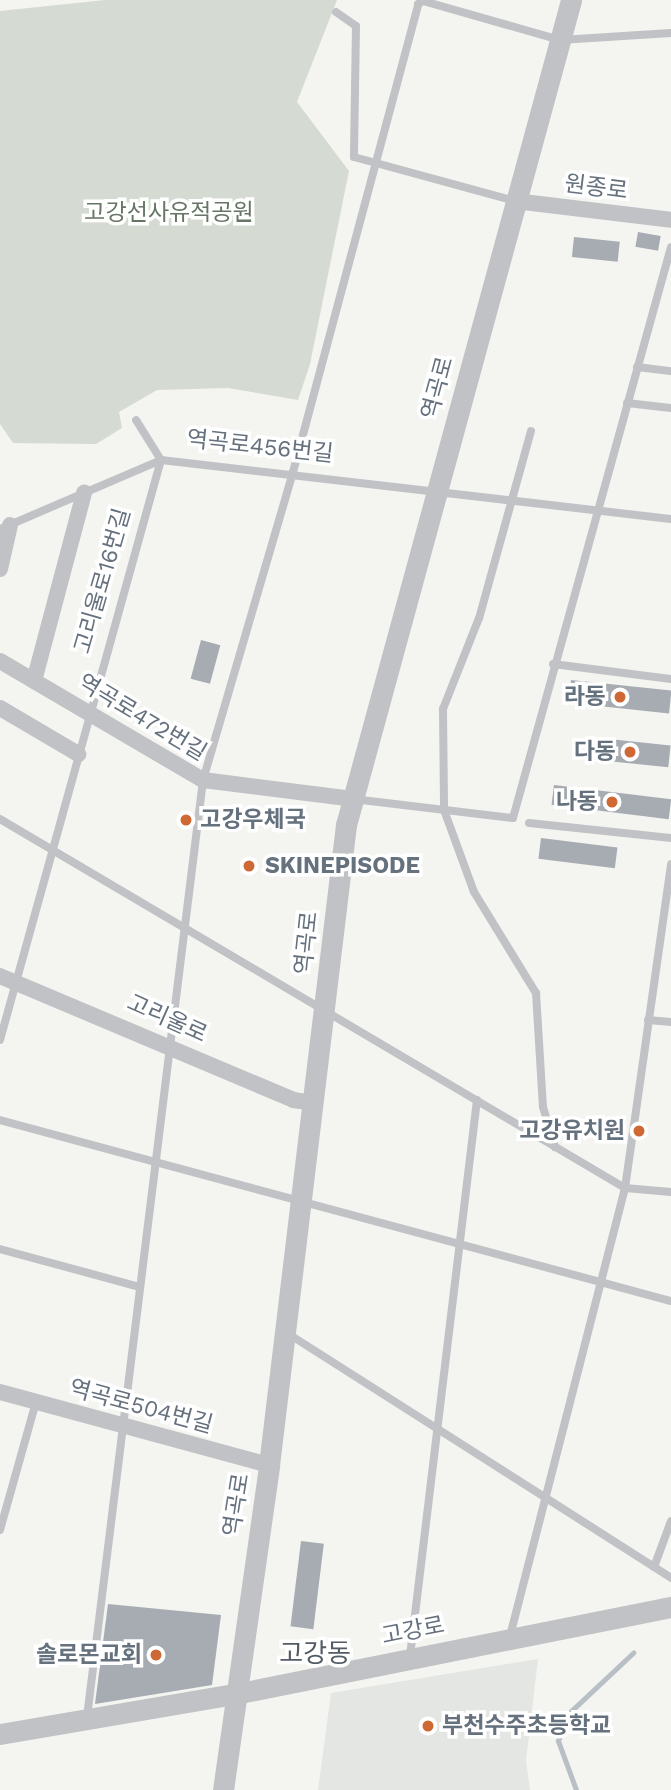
<!DOCTYPE html>
<meta charset="utf-8">
<style>
body{margin:0}
#map{position:relative;width:671px;height:1790px;overflow:hidden;background:#f4f4f1;font-family:"Work Sans","Noto Sans KR",sans-serif}
div>[style]{position:absolute}
.built>*{inset:0;background:#e4e6e4}
.green>*{inset:0;background:#d5dad2}
.stream>*{height:4.5px;margin:-2.25px;padding:0 2.25px;transform-origin:2.25px;border-radius:2.25px;background:#b8c0c5}
.building>*{inset:0;background:#a6acb2;transform-origin:0 0}
.service>*{height:8px;margin:-4px;padding:0 4px;transform-origin:4px;border-radius:4px;background:#c0c2c5}
.minor>*{height:16px;margin:-8px;padding:0 8px;transform-origin:8px;border-radius:8px;background:#c0c2c5}
.tertiary>*{height:21px;margin:-10.5px;padding:0 10.5px;transform-origin:10.5px;border-radius:10.5px;background:#c0c2c5}
.dots>*{width:19px;height:19px;translate:-50% -50%;box-sizing:border-box;border:4px solid #fff;border-radius:50%}
span{translate:-50% -50%;white-space:nowrap;text-align:center;line-height:1.15;-webkit-text-stroke:7px #fff;paint-order:stroke}
.street-label{font-size:23px;color:#66717e}
.park-label{font-size:23px;color:#667664}
.poi-label{font-size:23px;color:#66717e;font-weight:700}
.right{translate:-100% -50%;text-align:right}
.left{translate:0 -50%;text-align:left}
.quarter-label{font-size:26px;color:#535b64}
</style>
<div id="map">
<div class="built">
<i style="clip-path:polygon(538px 1659px,526px 1760px,530px 1790px,318px 1790px,331px 1693px)"></i>
</div>
<div class="green">
<i style="clip-path:polygon(105px 0,337px 0,297px 102px,349px 171px,310px 364px,298px 400px,228px 388px,157px 390px,119px 412px,122px 428px,96px 444px,13px 443px,0 424px,0 11px)"></i>
</div>
<div class="stream">
<i style="left:576px;top:1790px;width:52px;rotate:-110.2deg"></i>
<i style="left:558px;top:1741px;width:28px;rotate:-71deg"></i>
<i style="left:567px;top:1715px;width:91px;rotate:-43.2deg"></i>
</div>
<div class="building">
<i style="left:638px;top:232px;width:23px;height:15px;rotate:10deg"></i>
<i style="left:574px;top:237px;width:46px;height:20px;rotate:6deg"></i>
<i style="left:201px;top:640px;width:20px;height:40px;rotate:15deg"></i>
<i style="left:571px;top:680px;width:101px;height:23px;rotate:6deg"></i>
<i style="left:590px;top:737px;width:81px;height:22px;rotate:6deg"></i>
<i style="left:554px;top:785px;width:118px;height:20px;rotate:7deg"></i>
<i style="left:541px;top:838px;width:77px;height:21px;rotate:7deg"></i>
<i style="left:301px;top:1541px;width:23px;height:86px;rotate:7deg"></i>
<i style="clip-path:polygon(108px 1604px,221px 1615px,212px 1685px,95px 1704px)"></i>
</div>
<div class="service">
<i style="left:336px;top:12px;width:24px;rotate:35deg"></i>
<i style="left:356px;top:26px;width:131px;rotate:90.9deg"></i>
<i style="left:354px;top:157px;width:167px;rotate:15.3deg"></i>
<i style="left:637px;top:367px;width:34px;rotate:7deg"></i>
<i style="left:627px;top:403px;width:44px;rotate:6.5deg"></i>
<i style="left:531px;top:431px;width:194px;rotate:105.5deg"></i>
<i style="left:479px;top:618px;width:98px;rotate:111.6deg"></i>
<i style="left:443px;top:709px;width:101px;rotate:89.4deg"></i>
<i style="left:444px;top:810px;width:87px;rotate:69.9deg"></i>
<i style="left:474px;top:892px;width:119px;rotate:58.5deg"></i>
<i style="left:536px;top:993px;width:114px;rotate:86.5deg"></i>
<i style="left:543px;top:1107px;width:42px;rotate:73.3deg"></i>
<i style="left:0;top:529px;width:175px;rotate:-23.2deg"></i>
<i style="left:161px;top:460px;width:513px;rotate:6.6deg"></i>
<i style="left:553px;top:664px;width:119px;rotate:7.2deg"></i>
<i style="left:353px;top:799px;width:161px;rotate:6.8deg"></i>
<i style="left:513px;top:818px;width:592px;rotate:-74.53deg"></i>
<i style="left:0;top:819px;width:726px;rotate:30.56deg"></i>
<i style="left:625px;top:1188px;width:46px;rotate:5deg"></i>
<i style="left:529px;top:823px;width:143px;rotate:6deg"></i>
<i style="left:648px;top:1020px;width:23px;rotate:5deg"></i>
<i style="left:0;top:1040px;width:602px;rotate:-74.49deg"></i>
<i style="left:161px;top:460px;width:47px;rotate:-122deg"></i>
<i style="left:0;top:1120px;width:695px;rotate:15.1deg"></i>
<i style="left:0;top:1249px;width:145px;rotate:15.2deg"></i>
<i style="left:287px;top:1333px;width:456px;rotate:32.5deg"></i>
<i style="left:0;top:1530px;width:133px;rotate:-74.3deg"></i>
<i style="left:654px;top:1567px;width:49px;rotate:-69.7deg"></i>
<i style="left:510px;top:1636px;width:463px;rotate:-75.6deg"></i>
<i style="left:625px;top:1188px;width:327px;rotate:-81.9deg"></i>
<i style="left:410px;top:1656px;width:560px;rotate:-83.13deg"></i>
<i style="left:87px;top:1717px;width:944px;rotate:-82.94deg"></i>
<i style="left:203px;top:780px;width:321px;rotate:-73.7deg"></i>
<i style="left:293px;top:472px;width:484px;rotate:-75deg"></i>
<i style="left:418px;top:4px;width:6px;rotate:-31deg"></i>
<i style="left:423px;top:1px;width:142px;rotate:15.9deg"></i>
<i style="left:560px;top:40px;width:111px;rotate:-3.6deg"></i>
</div>
<div class="minor">
<i style="left:515px;top:201px;width:157px;rotate:6.9deg"></i>
<i style="left:0;top:569px;width:45px;rotate:-77.2deg"></i>
<i style="left:0;top:661px;width:235px;rotate:30.4deg"></i>
<i style="left:203px;top:780px;width:151px;rotate:7.2deg"></i>
<i style="left:34px;top:681px;width:195px;rotate:-75.1deg"></i>
<i style="left:0;top:708px;width:91px;rotate:30.5deg"></i>
<i style="left:0;top:976px;width:318px;rotate:22.9deg"></i>
<i style="left:293px;top:1100px;width:21px;rotate:8deg"></i>
<i style="left:0;top:1392px;width:279px;rotate:15.2deg"></i>
</div>
<div class="tertiary">
<i style="left:0;top:1734px;width:238px;rotate:-9.7deg"></i>
<i style="left:235px;top:1694px;width:445px;rotate:-11.3deg"></i>
<i style="left:223px;top:1790px;width:328px;rotate:-81.9deg"></i>
<i style="left:269px;top:1465px;width:645px;rotate:-83.14deg"></i>
<i style="left:346px;top:825px;width:855px;rotate:-74.74deg"></i>
</div>
<div class="dots">
<i style="left:620px;top:697px;background:#ce6936"></i>
<i style="left:630px;top:752px;background:#ce6936"></i>
<i style="left:612px;top:802px;background:#ce6936"></i>
<i style="left:186px;top:820px;background:#ce6936"></i>
<i style="left:249px;top:866px;background:#ce6936"></i>
<i style="left:639px;top:1131px;background:#ce6936"></i>
<i style="left:156px;top:1655px;background:#ce6936"></i>
<i style="left:428px;top:1726px;background:#ce6936"></i>
</div>
<div class="street-label">
<span style="left:596px;top:188px;rotate:7deg">원종로</span>
<span style="left:438px;top:388px;rotate:-75deg">역곡로</span>
<span style="left:260px;top:447px;rotate:6deg">역곡로456번길</span>
<span style="left:103px;top:581px;rotate:-74deg">고리울로16번길</span>
<span style="left:142px;top:718px;rotate:31deg">역곡로472번길</span>
<span style="left:307px;top:943px;rotate:-84deg">역곡로</span>
<span style="left:167px;top:1019px;rotate:24deg">고리울로</span>
<span style="left:141px;top:1407px;rotate:15deg">역곡로504번길</span>
<span style="left:237px;top:1505px;rotate:-81deg">역곡로</span>
<span style="left:413px;top:1631px;rotate:-11deg">고강로</span>
</div>
<div class="park-label">
<span style="left:169px;top:213px">고강선사유적공원</span>
</div>
<div class="poi-label">
<span class="right" style="left:606px;top:697px">라동</span>
<span class="right" style="left:616px;top:752px">다동</span>
<span class="right" style="left:598px;top:802px">나동</span>
<span class="left" style="left:200px;top:820px">고강우체국</span>
<span class="left" style="left:265px;top:866px">SKINEPISODE</span>
<span class="right" style="left:625px;top:1131px">고강유치원</span>
<span class="right" style="left:142px;top:1655px">솔로몬교회</span>
<span class="left" style="left:442px;top:1726px">부천수주초등학교</span>
</div>
<div class="quarter-label">
<span style="left:315px;top:1654px">고강동</span>
</div>
</div>
